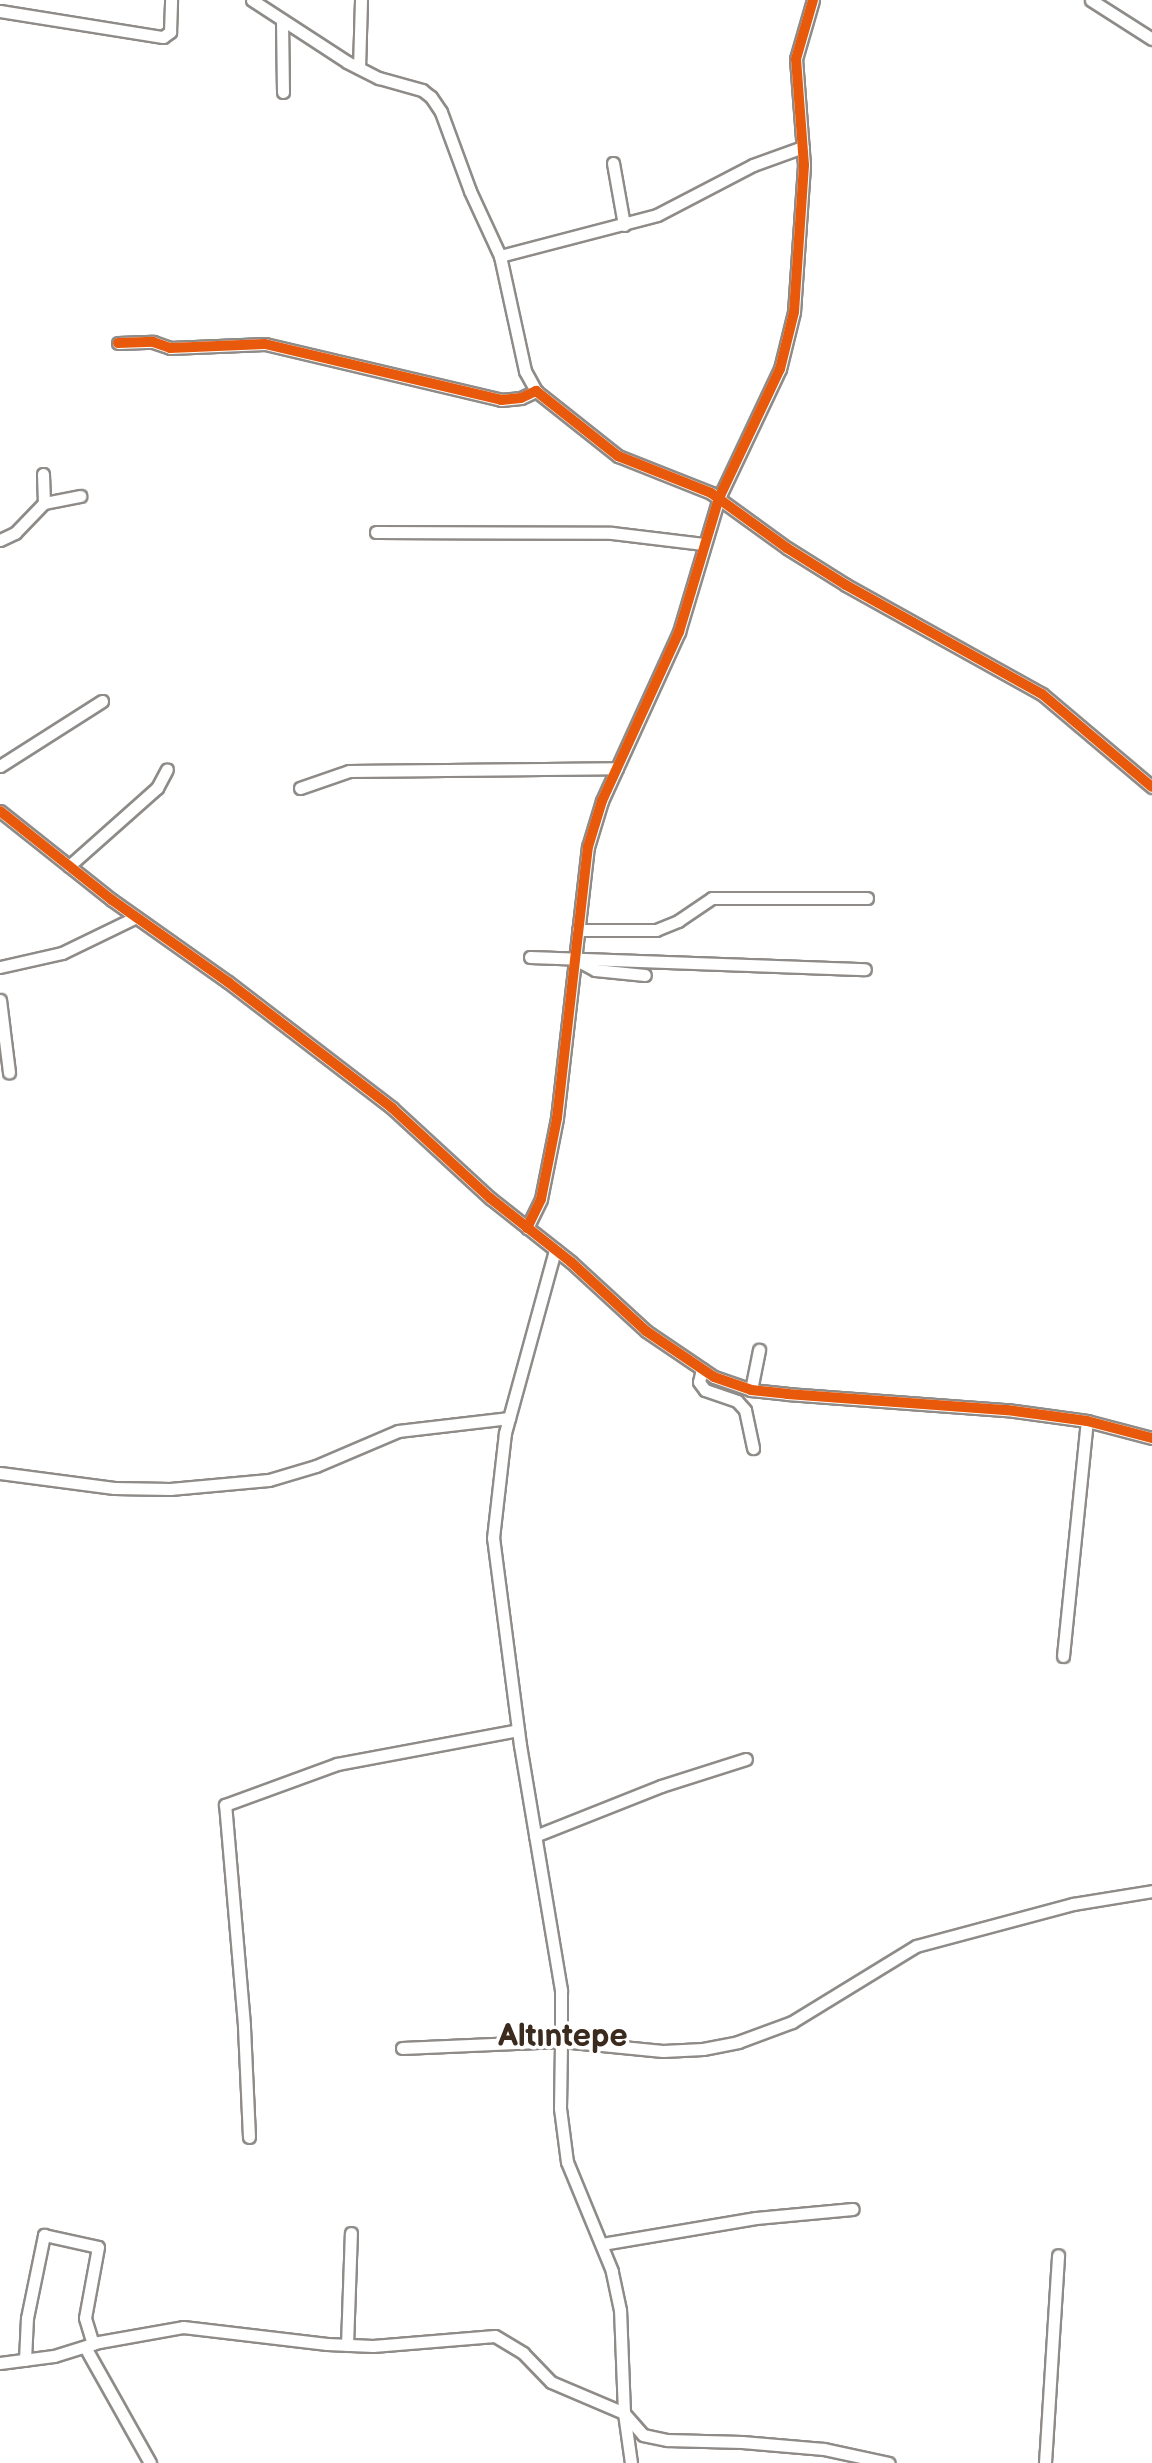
<!DOCTYPE html>
<meta charset="utf-8">
<style>
body{margin:0}
#map{position:relative;width:1152px;height:2463px;overflow:hidden;background:#fff;font-family:"Balsamiq Sans",sans-serif}
div>[style]{position:absolute}
.roads{filter:drop-shadow(2px 0 #8e8b88) drop-shadow(-2px 0 #8e8b88) drop-shadow(0 2px #8e8b88) drop-shadow(0 -2px #8e8b88)}
.minor>*{height:11px;margin:-5.5px;padding:0 5.5px;transform-origin:5.5px;border-radius:5.5px;background:#fff}
.cycleway>*{height:10px;margin:-5px;padding:0 5px;transform-origin:5px;border-radius:5px;background:#e8590c}
span{translate:-50% -50%;white-space:nowrap;text-align:center;line-height:1.15;-webkit-text-stroke:7px #fff;paint-order:stroke}
.district-label{font-size:32px;color:#3b2a1e;font-weight:700}
</style>
<div id="map">
<div class="roads">
<div class="minor">
<i style="left:252px;top:0;width:113px;rotate:33.1deg"></i>
<i style="left:347px;top:62px;width:36px;rotate:27deg"></i>
<i style="left:379px;top:78px;width:45px;rotate:15.6deg"></i>
<i style="left:422px;top:90px;width:11px;rotate:38deg"></i>
<i style="left:431px;top:97px;width:18px;rotate:56deg"></i>
<i style="left:441px;top:112px;width:84px;rotate:69.8deg"></i>
<i style="left:470px;top:191px;width:72px;rotate:65.2deg"></i>
<i style="left:500px;top:256px;width:118px;rotate:77.7deg"></i>
<i style="left:525px;top:371px;width:23px;rotate:61deg"></i>
<i style="left:1091px;top:0;width:72px;rotate:32.6deg"></i>
<i style="left:0;top:11px;width:165px;rotate:9.1deg"></i>
<i style="left:163px;top:37px;width:9px;rotate:-36deg"></i>
<i style="left:170px;top:32px;width:32px;rotate:-88deg"></i>
<i style="left:282px;top:20px;width:72px;rotate:89.2deg"></i>
<i style="left:359px;top:68px;width:68px;rotate:-88.3deg"></i>
<i style="left:613px;top:163px;width:63px;rotate:79.9deg"></i>
<i style="left:500px;top:256px;width:162px;rotate:-14.6deg"></i>
<i style="left:657px;top:215px;width:108px;rotate:-27.5deg"></i>
<i style="left:753px;top:165px;width:53px;rotate:-19.8deg"></i>
<i style="left:118px;top:343px;width:35px;rotate:-2deg"></i>
<i style="left:153px;top:342px;width:18px;rotate:19deg"></i>
<i style="left:170px;top:348px;width:95px;rotate:-2.4deg"></i>
<i style="left:265px;top:344px;width:243px;rotate:13.3deg"></i>
<i style="left:501px;top:400px;width:20px;rotate:-6deg"></i>
<i style="left:521px;top:398px;width:17px;rotate:-25deg"></i>
<i style="left:536px;top:391px;width:105px;rotate:38.4deg"></i>
<i style="left:618px;top:456px;width:100px;rotate:21.7deg"></i>
<i style="left:711px;top:493px;width:94px;rotate:35.9deg"></i>
<i style="left:787px;top:548px;width:70px;rotate:32.1deg"></i>
<i style="left:846px;top:585px;width:224px;rotate:29.1deg"></i>
<i style="left:1042px;top:694px;width:144px;rotate:40.2deg"></i>
<i style="left:44px;top:503px;width:37px;rotate:-11deg"></i>
<i style="left:376px;top:532px;width:236px;rotate:0.2deg"></i>
<i style="left:612px;top:533px;width:92px;rotate:6.9deg"></i>
<i style="left:0;top:540px;width:17px;rotate:-25deg"></i>
<i style="left:15px;top:533px;width:42px;rotate:-46deg"></i>
<i style="left:44px;top:503px;width:29px;rotate:-92deg"></i>
<i style="left:0;top:766px;width:121px;rotate:-32.5deg"></i>
<i style="left:300px;top:788px;width:52px;rotate:-19.1deg"></i>
<i style="left:349px;top:771px;width:268px;rotate:-0.6deg"></i>
<i style="left:0;top:811px;width:143px;rotate:38.5deg"></i>
<i style="left:112px;top:900px;width:142px;rotate:35.3deg"></i>
<i style="left:228px;top:982px;width:207px;rotate:37.5deg"></i>
<i style="left:392px;top:1108px;width:133px;rotate:42.6deg"></i>
<i style="left:490px;top:1198px;width:103px;rotate:38.3deg"></i>
<i style="left:571px;top:1262px;width:102px;rotate:42.6deg"></i>
<i style="left:646px;top:1331px;width:82px;rotate:34.1deg"></i>
<i style="left:714px;top:1377px;width:39px;rotate:19deg"></i>
<i style="left:751px;top:1390px;width:36px;rotate:6deg"></i>
<i style="left:787px;top:1394px;width:221px;rotate:4.2deg"></i>
<i style="left:1007px;top:1410px;width:81px;rotate:7.8deg"></i>
<i style="left:1087px;top:1421px;width:67px;rotate:14.7deg"></i>
<i style="left:69px;top:866px;width:118px;rotate:-41.6deg"></i>
<i style="left:157px;top:788px;width:21px;rotate:-62deg"></i>
<i style="left:578px;top:930px;width:78px"></i>
<i style="left:656px;top:930px;width:24px;rotate:-22deg"></i>
<i style="left:678px;top:921px;width:41px;rotate:-34.1deg"></i>
<i style="left:712px;top:898px;width:155px"></i>
<i style="left:530px;top:957px;width:335px;rotate:2.1deg"></i>
<i style="left:580px;top:962px;width:17px;rotate:28deg"></i>
<i style="left:595px;top:970px;width:50px;rotate:5.7deg"></i>
<i style="left:0;top:967px;width:64px;rotate:-12.7deg"></i>
<i style="left:62px;top:953px;width:82px;rotate:-25.9deg"></i>
<i style="left:0;top:1000px;width:73px;rotate:82.9deg"></i>
<i style="left:527px;top:1228px;width:32px;rotate:-64deg"></i>
<i style="left:541px;top:1199px;width:83px;rotate:-78.8deg"></i>
<i style="left:557px;top:1118px;width:273px;rotate:-83.5deg"></i>
<i style="left:588px;top:847px;width:48px;rotate:-73.1deg"></i>
<i style="left:602px;top:801px;width:186px;rotate:-65.5deg"></i>
<i style="left:679px;top:632px;width:140px;rotate:-73.4deg"></i>
<i style="left:719px;top:498px;width:143px;rotate:-64.7deg"></i>
<i style="left:780px;top:369px;width:59px;rotate:-76.2deg"></i>
<i style="left:794px;top:312px;width:147px;rotate:-86.1deg"></i>
<i style="left:804px;top:165px;width:106px;rotate:-94.3deg"></i>
<i style="left:796px;top:59px;width:61px;rotate:-73.9deg"></i>
<i style="left:702px;top:1369px;width:13px;rotate:103deg"></i>
<i style="left:699px;top:1382px;width:10px;rotate:53deg"></i>
<i style="left:705px;top:1390px;width:34px;rotate:19deg"></i>
<i style="left:737px;top:1401px;width:12px;rotate:48deg"></i>
<i style="left:745px;top:1410px;width:39px;rotate:78deg"></i>
<i style="left:751px;top:1390px;width:41px;rotate:-78.7deg"></i>
<i style="left:0;top:1473px;width:115px;rotate:7.5deg"></i>
<i style="left:114px;top:1488px;width:56px;rotate:1deg"></i>
<i style="left:170px;top:1489px;width:99px;rotate:-5.2deg"></i>
<i style="left:269px;top:1480px;width:49px;rotate:-16.6deg"></i>
<i style="left:316px;top:1466px;width:89px;rotate:-23.1deg"></i>
<i style="left:398px;top:1431px;width:112px;rotate:-6.7deg"></i>
<i style="left:1063px;top:1656px;width:236px;rotate:-84.2deg"></i>
<i style="left:535px;top:1836px;width:136px;rotate:-21.6deg"></i>
<i style="left:661px;top:1786px;width:89px;rotate:-17.6deg"></i>
<i style="left:402px;top:2048px;width:159px;rotate:-2.5deg"></i>
<i style="left:561px;top:2041px;width:51px;rotate:-90deg"></i>
<i style="left:561px;top:1990px;width:248px;rotate:-99.5deg"></i>
<i style="left:520px;top:1745px;width:209px;rotate:-97.4deg"></i>
<i style="left:493px;top:1538px;width:106px;rotate:-83.5deg"></i>
<i style="left:505px;top:1433px;width:190px;rotate:-74.7deg"></i>
<i style="left:249px;top:2137px;width:112px;rotate:-92.6deg"></i>
<i style="left:244px;top:2025px;width:221px;rotate:-94.9deg"></i>
<i style="left:225px;top:1805px;width:119px;rotate:-20.1deg"></i>
<i style="left:337px;top:1764px;width:184px;rotate:-10.6deg"></i>
<i style="left:602px;top:2244px;width:156px;rotate:-9.6deg"></i>
<i style="left:756px;top:2218px;width:97px;rotate:-5.3deg"></i>
<i style="left:347px;top:2345px;width:112px;rotate:-88deg"></i>
<i style="left:85px;top:2347px;width:133px;rotate:60.7deg"></i>
<i style="left:25px;top:2360px;width:42px;rotate:-87.3deg"></i>
<i style="left:27px;top:2318px;width:85px;rotate:-78.4deg"></i>
<i style="left:44px;top:2235px;width:55px;rotate:12.5deg"></i>
<i style="left:98px;top:2247px;width:72px;rotate:100.4deg"></i>
<i style="left:85px;top:2318px;width:27px;rotate:73deg"></i>
<i style="left:0;top:2363px;width:54px;rotate:-7.4deg"></i>
<i style="left:54px;top:2356px;width:47px;rotate:-17.3deg"></i>
<i style="left:99px;top:2342px;width:85px;rotate:-10.1deg"></i>
<i style="left:183px;top:2327px;width:145px;rotate:6.7deg"></i>
<i style="left:327px;top:2344px;width:46px;rotate:2.5deg"></i>
<i style="left:373px;top:2346px;width:122px;rotate:-4.7deg"></i>
<i style="left:495px;top:2336px;width:33px;rotate:31deg"></i>
<i style="left:523px;top:2353px;width:40px;rotate:46deg"></i>
<i style="left:551px;top:2382px;width:79px;rotate:23deg"></i>
<i style="left:624px;top:2413px;width:29px;rotate:49deg"></i>
<i style="left:643px;top:2435px;width:25px;rotate:12deg"></i>
<i style="left:667px;top:2440px;width:75px;rotate:1.5deg"></i>
<i style="left:742px;top:2442px;width:82px;rotate:4.9deg"></i>
<i style="left:824px;top:2449px;width:66px;rotate:12.2deg"></i>
<i style="left:631px;top:2463px;width:50px;rotate:-98deg"></i>
<i style="left:624px;top:2413px;width:103px;rotate:-92.2deg"></i>
<i style="left:620px;top:2310px;width:40px;rotate:-102deg"></i>
<i style="left:612px;top:2271px;width:118px;rotate:-112.4deg"></i>
<i style="left:567px;top:2162px;width:54px;rotate:-97.4deg"></i>
<i style="left:560px;top:2108px;width:67px;rotate:-89.1deg"></i>
<i style="left:561px;top:2041px;width:102px;rotate:5.6deg"></i>
<i style="left:663px;top:2051px;width:40px;rotate:-2.9deg"></i>
<i style="left:703px;top:2049px;width:36px;rotate:-11deg"></i>
<i style="left:738px;top:2042px;width:58px;rotate:-20.3deg"></i>
<i style="left:792px;top:2022px;width:145px;rotate:-31.5deg"></i>
<i style="left:916px;top:1946px;width:163px;rotate:-15deg"></i>
<i style="left:1073px;top:1904px;width:80px;rotate:-9.3deg"></i>
<i style="left:1045px;top:2463px;width:208px;rotate:-86.4deg"></i>
</div>
</div>
<div class="cycleway">
<i style="left:118px;top:343px;width:35px;rotate:-2deg"></i>
<i style="left:153px;top:342px;width:18px;rotate:19deg"></i>
<i style="left:170px;top:348px;width:95px;rotate:-2.4deg"></i>
<i style="left:265px;top:344px;width:243px;rotate:13.3deg"></i>
<i style="left:501px;top:400px;width:20px;rotate:-6deg"></i>
<i style="left:521px;top:398px;width:17px;rotate:-25deg"></i>
<i style="left:536px;top:391px;width:105px;rotate:38.4deg"></i>
<i style="left:618px;top:456px;width:100px;rotate:21.7deg"></i>
<i style="left:711px;top:493px;width:94px;rotate:35.9deg"></i>
<i style="left:787px;top:548px;width:70px;rotate:32.1deg"></i>
<i style="left:846px;top:585px;width:224px;rotate:29.1deg"></i>
<i style="left:1042px;top:694px;width:144px;rotate:40.2deg"></i>
<i style="left:0;top:811px;width:143px;rotate:38.5deg"></i>
<i style="left:112px;top:900px;width:142px;rotate:35.3deg"></i>
<i style="left:228px;top:982px;width:207px;rotate:37.5deg"></i>
<i style="left:392px;top:1108px;width:133px;rotate:42.6deg"></i>
<i style="left:490px;top:1198px;width:103px;rotate:38.3deg"></i>
<i style="left:571px;top:1262px;width:102px;rotate:42.6deg"></i>
<i style="left:646px;top:1331px;width:82px;rotate:34.1deg"></i>
<i style="left:714px;top:1377px;width:39px;rotate:19deg"></i>
<i style="left:751px;top:1390px;width:36px;rotate:6deg"></i>
<i style="left:787px;top:1394px;width:221px;rotate:4.2deg"></i>
<i style="left:1007px;top:1410px;width:81px;rotate:7.8deg"></i>
<i style="left:1087px;top:1421px;width:67px;rotate:14.7deg"></i>
<i style="left:527px;top:1228px;width:32px;rotate:-64deg"></i>
<i style="left:541px;top:1199px;width:83px;rotate:-78.8deg"></i>
<i style="left:557px;top:1118px;width:273px;rotate:-83.5deg"></i>
<i style="left:588px;top:847px;width:48px;rotate:-73.1deg"></i>
<i style="left:602px;top:801px;width:186px;rotate:-65.5deg"></i>
<i style="left:679px;top:632px;width:140px;rotate:-73.4deg"></i>
<i style="left:719px;top:498px;width:143px;rotate:-64.7deg"></i>
<i style="left:780px;top:369px;width:59px;rotate:-76.2deg"></i>
<i style="left:794px;top:312px;width:147px;rotate:-86.1deg"></i>
<i style="left:804px;top:165px;width:106px;rotate:-94.3deg"></i>
<i style="left:796px;top:59px;width:61px;rotate:-73.9deg"></i>
</div>
<div class="district-label">
<span style="left:563px;top:2037px">Altıntepe</span>
</div>
</div>
